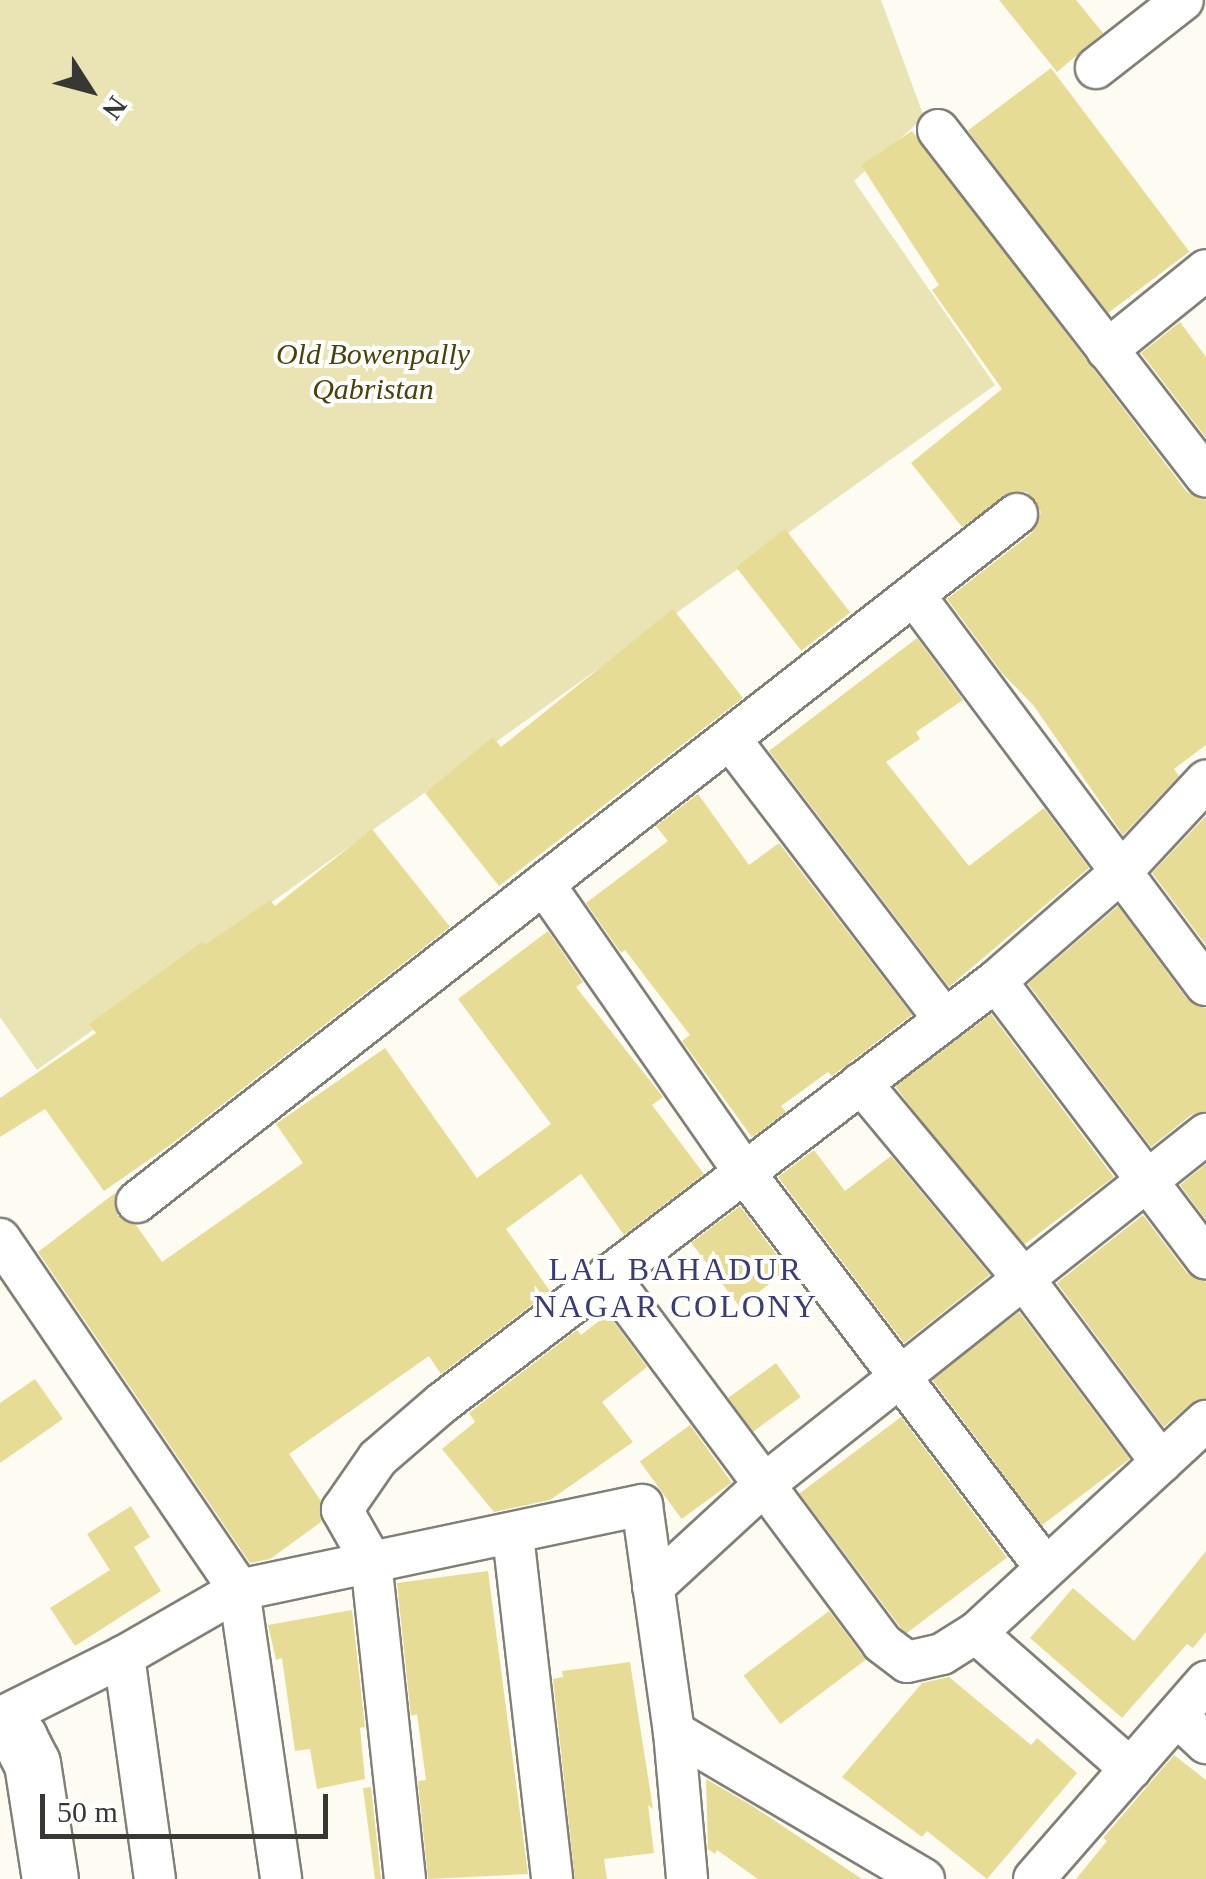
<!DOCTYPE html>
<style>
body{margin:0}
#map{position:relative;width:1206px;height:1879px;overflow:hidden;background:#fdfbf2;font-family:Georgia,serif}
div>[style]{position:absolute}
.green>*{inset:0;background:#eae3b3}
.building>*{inset:0;background:#e7dc96;transform-origin:0 0}
.roads{filter:drop-shadow(2px 0 #818078) drop-shadow(-2px 0 #818078) drop-shadow(0 2px #818078) drop-shadow(0 -2px #818078)}
.street>*{height:40px;margin:-20px;padding:0 20px;transform-origin:20px;border-radius:20px;background:#fff}
.secondary>*{height:55px;margin:-27.5px;padding:0 27.5px;transform-origin:27.5px;border-radius:27.5px;background:#fff}
span{translate:-50% -50%;white-space:nowrap;text-align:center;line-height:1.15;-webkit-text-stroke:8px #fff;paint-order:stroke}
.park-label{font-size:30px;color:#4b420b;font-style:italic}
.neighbourhood-label{font-size:32px;color:#3a3b77;letter-spacing:2.5px}
.north{position:absolute;left:40px;top:40px;width:100px;height:100px;-webkit-text-stroke:8px #fff;paint-order:stroke;rotate:126deg;font-size:28px;font-weight:700;line-height:40px;text-align:center;color:#373733}
.north::after{content:'';display:block;margin:auto;width:35px;height:45px;background:#373733;clip-path:polygon(50% 0,100% 100%,50% 72%,0 100%)}
.scale{position:absolute;left:40px;top:1794px;width:288px;height:45px;box-sizing:border-box;border:5px solid #373733;border-top:0;padding-left:12px;font-size:30px;line-height:35px;white-space:nowrap;color:#373733;-webkit-text-stroke:8px #fff;paint-order:stroke}
</style>
<div id="map">
<div class="green">
<i style="clip-path:polygon(0 0,881px 0,924px 117px,854px 181px,995px 385px,37px 1070px,0 1017px)"></i>
</div>
<div class="building">
<i style="clip-path:polygon(999px 0,1076px 0,1103px 33px,1057px 72px)"></i>
<i style="left:1051px;top:68px;width:230px;height:104px;rotate:53deg"></i>
<i style="clip-path:polygon(912px 131px,1187px 492px,1206px 500px,1206px 745px,1174px 769px,1179px 776px,1123px 835px,1034px 706px,1002px 673px,947px 599px,1032px 533px,1041px 512px,1027px 492px,1013px 491px,962px 527px,911px 463px,1002px 389px,932px 290px,939px 285px,861px 165px)"></i>
<i style="clip-path:polygon(1180px 322px,1206px 357px,1206px 438px,1141px 353px)"></i>
<i style="left:785px;top:529px;width:106px;height:62px;rotate:52deg"></i>
<i style="clip-path:polygon(673px 609px,743px 698px,499px 886px,425px 793px,493px 737px,501px 747px)"></i>
<i style="clip-path:polygon(917px 638px,963px 700px,916px 732px,920px 739px,886px 762px,969px 866px,1044px 808px,1089px 868px,949px 987px,769px 751px)"></i>
<i style="clip-path:polygon(698px 794px,749px 865px,779px 843px,912px 1015px,832px 1076px,828px 1072px,781px 1106px,786px 1112px,752px 1137px,682px 1041px,690px 1035px,625px 950px,621px 953px,586px 903px,668px 841px,656px 826px)"></i>
<i style="clip-path:polygon(1206px 816px,1206px 945px,1152px 873px)"></i>
<i style="clip-path:polygon(372px 829px,450px 927px,173px 1143px,104px 1191px,45px 1109px,0 1137px,0 1098px,96px 1033px,89px 1024px,202px 942px,205px 945px,270px 900px,275px 906px)"></i>
<i style="clip-path:polygon(1118px 906px,1187px 999px,1206px 1008px,1206px 1111px,1191px 1115px,1151px 1147px,1028px 984px)"></i>
<i style="clip-path:polygon(548px 931px,583px 982px,576px 987px,663px 1097px,652px 1105px,704px 1174px,624px 1235px,581px 1174px,506px 1229px,550px 1291px,441px 1374px,429px 1356px,289px 1454px,321px 1501px,321px 1522px,270px 1559px,250px 1563px,38px 1252px,115px 1193px,118px 1216px,136px 1225px,162px 1262px,303px 1163px,276px 1124px,385px 1048px,477px 1178px,551px 1124px,458px 999px)"></i>
<i style="left:991px;top:1014px;width:204px;height:120px;rotate:53deg"></i>
<i style="clip-path:polygon(814px 1150px,845px 1191px,891px 1156px,990px 1275px,904px 1343px,778px 1177px)"></i>
<i style="clip-path:polygon(1206px 1164px,1206px 1220px,1180px 1185px)"></i>
<i style="left:740px;top:1206px;width:80px;height:61px;rotate:53deg"></i>
<i style="clip-path:polygon(1143px 1215px,1187px 1273px,1206px 1282px,1206px 1398px,1190px 1404px,1164px 1427px,1057px 1283px)"></i>
<i style="left:1019px;top:1312px;width:184px;height:110px;rotate:53deg"></i>
<i style="clip-path:polygon(608px 1314px,647px 1367px,602px 1402px,633px 1442px,550px 1500px,494px 1512px,442px 1449px,475px 1422px,469px 1413px,577px 1330px,581px 1335px)"></i>
<i style="left:776px;top:1363px;width:42px;height:59px;rotate:54deg"></i>
<i style="clip-path:polygon(35px 1379px,63px 1419px,0 1463px,0 1403px)"></i>
<i style="left:901px;top:1417px;width:176px;height:127px;rotate:53deg"></i>
<i style="left:690px;top:1425px;width:71px;height:62px;rotate:54deg"></i>
<i style="clip-path:polygon(131px 1506px,150px 1537px,134px 1547px,161px 1591px,75px 1646px,50px 1608px,110px 1570px,87px 1534px)"></i>
<i style="clip-path:polygon(1206px 1551px,1206px 1632px,1193px 1648px,1187px 1644px,1122px 1718px,1030px 1638px,1073px 1588px,1134px 1641px)"></i>
<i style="clip-path:polygon(488px 1571px,528px 1874px,428px 1879px,418px 1781px,426px 1780px,417px 1714px,411px 1716px,397px 1583px)"></i>
<i style="clip-path:polygon(352px 1610px,365px 1727px,360px 1728px,365px 1779px,317px 1789px,310px 1749px,295px 1751px,282px 1658px,276px 1660px,268px 1625px)"></i>
<i style="left:829px;top:1611px;width:61px;height:107px;rotate:53deg"></i>
<i style="clip-path:polygon(630px 1662px,653px 1809px,648px 1805px,654px 1853px,604px 1859px,607px 1879px,575px 1879px,553px 1679px,563px 1677px,562px 1671px)"></i>
<i style="clip-path:polygon(949px 1677px,1031px 1745px,1037px 1738px,1077px 1773px,987px 1879px,927px 1831px,922px 1837px,842px 1777px,922px 1683px)"></i>
<i style="clip-path:polygon(1174px 1755px,1206px 1780px,1206px 1879px,1076px 1879px,1107px 1841px,1103px 1838px)"></i>
<i style="clip-path:polygon(706px 1779px,754px 1807px,862px 1879px,758px 1879px,717px 1850px,715px 1854px,708px 1849px)"></i>
<i style="clip-path:polygon(371px 1787px,381px 1879px,375px 1879px,363px 1788px)"></i>
</div>
<div class="roads">
<div class="street">
<i style="left:1096px;top:68px;width:110px;rotate:-38deg"></i>
<i style="left:938px;top:130px;width:438px;rotate:52.3deg"></i>
<i style="left:1107px;top:350px;width:127px;rotate:-38.9deg"></i>
<i style="left:914px;top:595px;width:487px;rotate:53.2deg"></i>
<i style="left:730px;top:739px;width:354px;rotate:52.6deg"></i>
<i style="left:544px;top:884px;width:351px;rotate:55.2deg"></i>
<i style="left:744px;top:1172px;width:495px;rotate:52.7deg"></i>
<i style="left:996px;top:981px;width:348px;rotate:52.9deg"></i>
<i style="left:861px;top:1083px;width:255px;rotate:50.3deg"></i>
<i style="left:1024px;top:1279px;width:229px;rotate:53.2deg"></i>
<i style="left:137px;top:1202px;width:1117px;rotate:-38.02deg"></i>
<i style="left:0;top:1239px;width:425px;rotate:55.7deg"></i>
<i style="left:239px;top:1590px;width:292px;rotate:81.7deg"></i>
<i style="left:608px;top:1275px;width:459px;rotate:53.3deg"></i>
<i style="left:882px;top:1643px;width:31px;rotate:37deg"></i>
<i style="left:907px;top:1662px;width:36px;rotate:-13deg"></i>
<i style="left:942px;top:1654px;width:40px;rotate:-32deg"></i>
<i style="left:976px;top:1633px;width:313px;rotate:-42.7deg"></i>
<i style="left:513px;top:1535px;width:346px;rotate:83.5deg"></i>
<i style="left:653px;top:1587px;width:154px;rotate:-42.6deg"></i>
<i style="left:766px;top:1483px;width:562px;rotate:-38.42deg"></i>
<i style="left:976px;top:1633px;width:206px;rotate:41.3deg"></i>
<i style="left:124px;top:1656px;width:225px;rotate:82.1deg"></i>
<i style="left:1177px;top:1716px;width:40px;rotate:43deg"></i>
<i style="left:0;top:1718px;width:139px;rotate:-26.6deg"></i>
<i style="left:124px;top:1656px;width:133px;rotate:-29.9deg"></i>
<i style="left:239px;top:1590px;width:412px;rotate:-11.9deg"></i>
<i style="left:642px;top:1505px;width:229px;rotate:82deg"></i>
<i style="left:674px;top:1732px;width:148px;rotate:84.9deg"></i>
<i style="left:674px;top:1732px;width:290px;rotate:30.5deg"></i>
<i style="left:405px;top:1879px;width:320px;rotate:-96.1deg"></i>
<i style="left:371px;top:1561px;width:59px;rotate:-119.6deg"></i>
<i style="left:342px;top:1510px;width:63px;rotate:-55.3deg"></i>
<i style="left:378px;top:1458px;width:84px;rotate:-40.7deg"></i>
<i style="left:442px;top:1403px;width:696px;rotate:-37.3deg"></i>
<i style="left:996px;top:981px;width:166px;rotate:-41.1deg"></i>
<i style="left:1121px;top:872px;width:125px;rotate:-47deg"></i>
<i style="left:1034px;top:1879px;width:262px;rotate:-48.9deg"></i>
</div>
<div class="secondary">
<i style="left:0;top:1724px;width:24px;rotate:36deg"></i>
<i style="left:19px;top:1738px;width:28px;rotate:63deg"></i>
<i style="left:32px;top:1763px;width:117px;rotate:81.2deg"></i>
</div>
</div>
<div class="park-label">
<span style="left:373px;top:371px">Old Bowenpally<br>Qabristan</span>
</div>
<div class="neighbourhood-label">
<span style="left:676px;top:1288px">LAL BAHADUR<br>NAGAR COLONY</span>
</div>
<div class="north">N</div>
<div class="scale">50 m</div>
</div>
